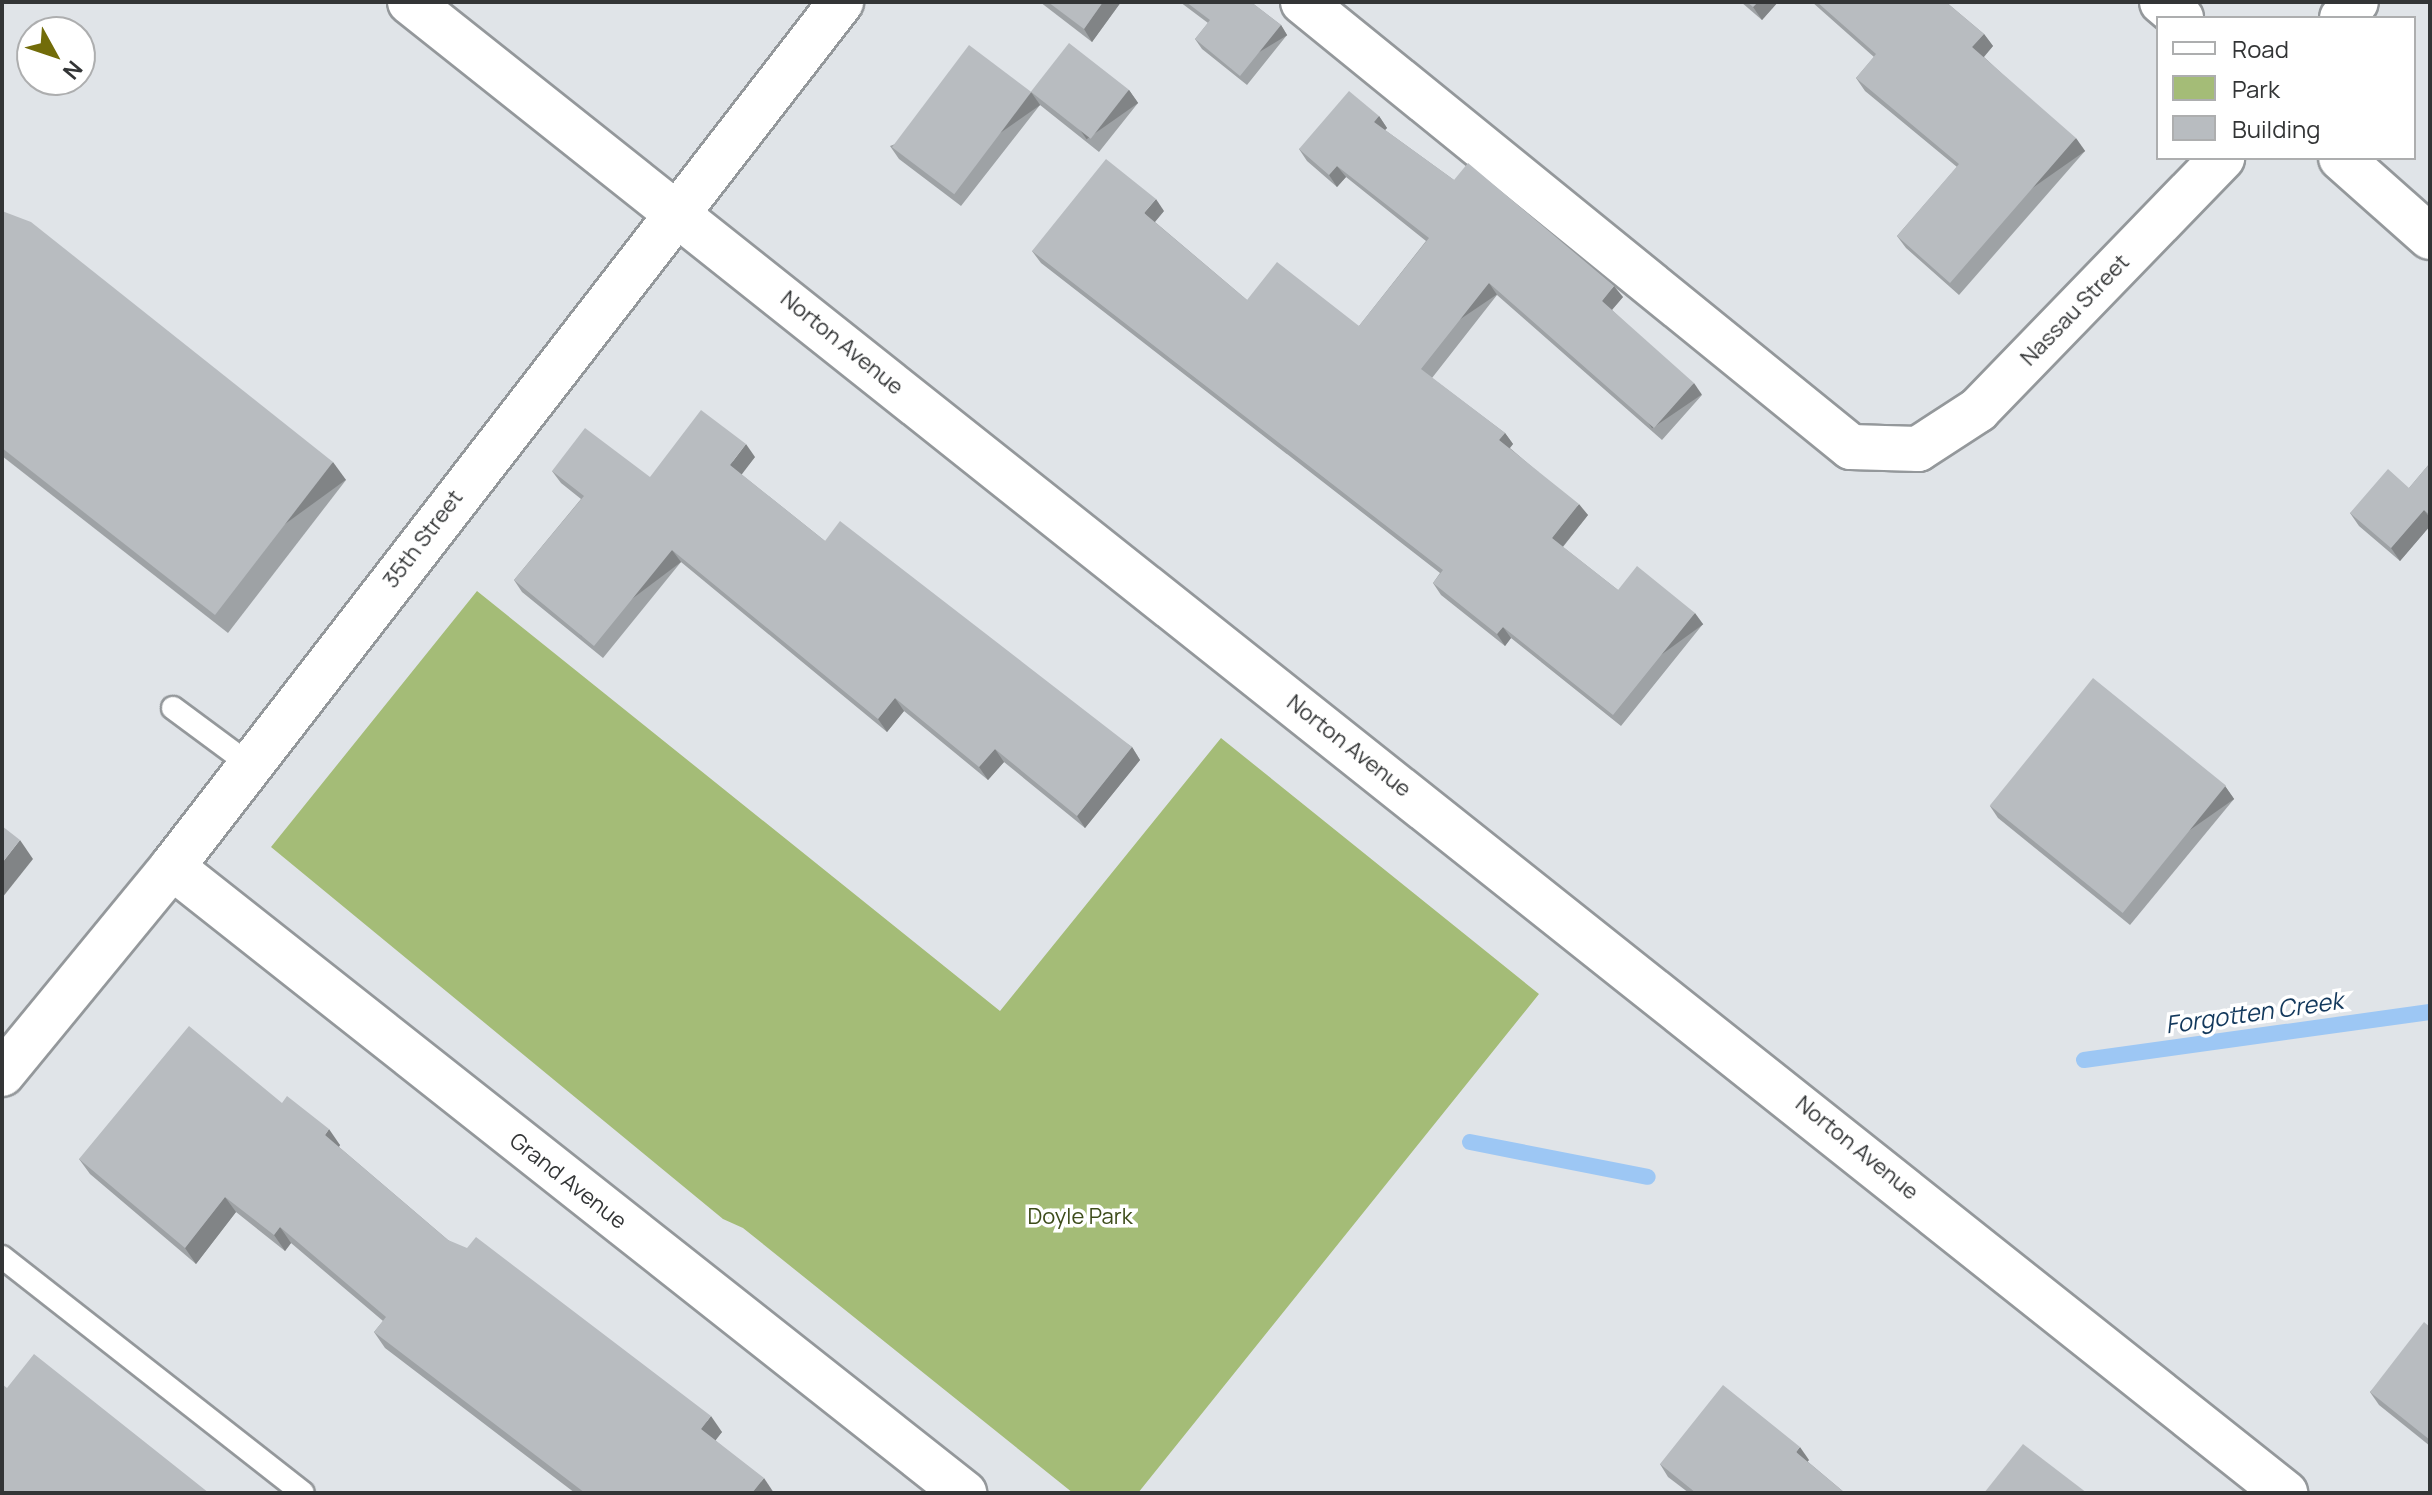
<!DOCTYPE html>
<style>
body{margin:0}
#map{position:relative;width:2432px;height:1495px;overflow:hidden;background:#e0e4e8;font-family:Manrope,sans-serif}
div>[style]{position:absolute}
.green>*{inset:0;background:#a4bc77}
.stream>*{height:16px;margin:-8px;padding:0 8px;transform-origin:8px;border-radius:8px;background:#9dc7f4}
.roads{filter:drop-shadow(2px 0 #94989b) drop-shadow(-2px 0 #94989b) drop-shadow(0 2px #94989b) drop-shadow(0 -2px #94989b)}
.lane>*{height:22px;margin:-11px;padding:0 11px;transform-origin:11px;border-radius:11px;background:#fff}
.street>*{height:44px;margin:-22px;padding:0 22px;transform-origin:22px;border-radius:22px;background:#fff}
.secondary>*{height:44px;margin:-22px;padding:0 22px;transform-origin:22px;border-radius:22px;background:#fff}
.wall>*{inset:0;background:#9ea2a5}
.shaded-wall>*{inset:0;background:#818486;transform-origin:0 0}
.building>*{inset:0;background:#b8bcc0;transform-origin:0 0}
span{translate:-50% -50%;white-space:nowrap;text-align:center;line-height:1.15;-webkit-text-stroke:7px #fff;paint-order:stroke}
.street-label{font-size:22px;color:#333536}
.park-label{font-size:22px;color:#3d4c1a}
.water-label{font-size:24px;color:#12385c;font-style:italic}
.frame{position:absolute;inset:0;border:4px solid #333536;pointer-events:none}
.legend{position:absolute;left:2156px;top:16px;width:260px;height:144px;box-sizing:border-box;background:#fff;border:2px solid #adaeaf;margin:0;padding:10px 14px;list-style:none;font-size:24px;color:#333536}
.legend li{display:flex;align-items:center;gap:16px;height:40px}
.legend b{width:40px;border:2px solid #adaeaf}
.north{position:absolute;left:16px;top:16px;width:80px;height:80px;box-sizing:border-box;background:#fff;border:2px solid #adaeaf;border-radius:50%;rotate:130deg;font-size:22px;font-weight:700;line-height:32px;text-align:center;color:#333536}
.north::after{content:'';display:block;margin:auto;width:28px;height:36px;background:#726c09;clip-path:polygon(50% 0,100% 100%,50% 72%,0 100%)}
</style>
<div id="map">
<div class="green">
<i style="clip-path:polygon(477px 591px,1000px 1011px,1221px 738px,1539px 994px,1138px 1493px,1073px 1493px,743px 1228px,723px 1219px,271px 847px)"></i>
</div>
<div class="stream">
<i style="left:2084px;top:1060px;width:349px;rotate:-7.9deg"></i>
<i style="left:1470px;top:1142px;width:181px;rotate:11.1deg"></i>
</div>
<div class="roads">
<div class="lane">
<i style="left:173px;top:708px;width:96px;rotate:36.5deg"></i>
<i style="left:2px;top:1257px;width:382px;rotate:38.1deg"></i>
</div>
<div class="street">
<i style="left:410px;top:2px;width:2396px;rotate:38.49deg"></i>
<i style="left:1303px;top:2px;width:706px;rotate:39.08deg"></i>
<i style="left:1851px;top:447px;width:67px;rotate:1.7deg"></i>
<i style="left:1918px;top:449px;width:72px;rotate:-33deg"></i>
<i style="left:1978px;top:410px;width:351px;rotate:-45.9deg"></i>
<i style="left:2342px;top:18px;width:21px;rotate:-49deg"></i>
</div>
<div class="secondary">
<i style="left:2162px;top:2px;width:25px;rotate:40deg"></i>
<i style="left:2341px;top:158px;width:119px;rotate:41.6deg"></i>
<i style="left:172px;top:867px;width:1010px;rotate:38.32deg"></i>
<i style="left:2px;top:1074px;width:268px;rotate:-50.6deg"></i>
<i style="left:172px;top:867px;width:1094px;rotate:-52.28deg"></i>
</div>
</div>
<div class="wall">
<i style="clip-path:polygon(1040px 2px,1121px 2px,1092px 42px)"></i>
<i style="clip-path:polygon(1180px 2px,1251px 2px,1281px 25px,1287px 35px,1247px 85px,1202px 49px,1195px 39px,1208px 23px)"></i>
<i style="clip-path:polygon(1741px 2px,1778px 2px,1762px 20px)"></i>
<i style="clip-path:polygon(1812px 2px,1946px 2px,1984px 34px,1993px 46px,1984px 57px,2085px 151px,1959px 295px,1906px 248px,1897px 236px,1957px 167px,1865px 91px,1856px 78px,1874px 57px)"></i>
<i style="clip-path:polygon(1129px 90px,1138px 103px,1099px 152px,1040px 105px,961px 206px,899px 159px,890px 146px,1031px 92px)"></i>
<i style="clip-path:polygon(1379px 116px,1387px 128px,1385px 130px,1454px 180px,1623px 297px,1612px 310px,1702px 395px,1662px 440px,1497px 295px,1432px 378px,1505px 433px,1513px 444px,1510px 448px,1588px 515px,1563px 547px,1618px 590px,1703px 624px,1621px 726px,1511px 638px,1505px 646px,1441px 595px,1433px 583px,1440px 573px,1041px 263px,1032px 251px,1164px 211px,1155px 222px,1247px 300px,1359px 326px,1426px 241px,1346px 177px,1337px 187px,1307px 161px,1299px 149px)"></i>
<i style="clip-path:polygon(2px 211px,346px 480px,228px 633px,2px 456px)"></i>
<i style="clip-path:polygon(755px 457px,741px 474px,825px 541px,1132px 747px,1140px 760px,1085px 828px,1004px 762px,988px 780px,904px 711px,887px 732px,681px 562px,603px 658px,522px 592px,514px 580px,581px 499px,561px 483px,552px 471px,650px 477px)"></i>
<i style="clip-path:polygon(2430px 463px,2430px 526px,2400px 561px,2359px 526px,2350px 513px,2409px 488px)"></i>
<i style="clip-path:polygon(2225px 786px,2234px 799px,2130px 925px,1998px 818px,1990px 806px)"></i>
<i style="clip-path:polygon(282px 1103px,340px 1145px,339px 1147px,448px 1240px,722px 1432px,715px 1440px,774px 1493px,575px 1493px,385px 1348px,374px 1332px,383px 1321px,291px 1243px,285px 1251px,236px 1212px,196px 1264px,90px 1174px,79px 1159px)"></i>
<i style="clip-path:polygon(2430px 1327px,2430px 1446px,2379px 1405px,2370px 1392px)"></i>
<i style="clip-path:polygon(1809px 1460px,1807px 1461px,1845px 1493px,1689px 1493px,1668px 1477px,1660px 1464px)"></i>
</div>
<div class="shaded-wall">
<i style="clip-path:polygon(1103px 2px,1121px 2px,1092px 42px,1084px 29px)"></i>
<i style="clip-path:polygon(1758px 2px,1778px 2px,1762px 20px,1753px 7px)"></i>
<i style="left:1281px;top:25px;width:12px;height:65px;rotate:59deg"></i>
<i style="clip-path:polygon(1984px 34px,1993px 46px,1981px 60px,1972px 47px)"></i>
<i style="left:1129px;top:90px;width:16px;height:63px;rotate:55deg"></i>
<i style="left:1031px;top:92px;width:16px;height:129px;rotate:55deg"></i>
<i style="clip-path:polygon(1379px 116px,1387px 128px,1382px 133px,1374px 122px)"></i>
<i style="left:2076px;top:138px;width:16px;height:192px;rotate:55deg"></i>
<i style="clip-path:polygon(1337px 166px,1346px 177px,1337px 187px,1329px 175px)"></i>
<i style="clip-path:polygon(1156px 199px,1164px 211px,1153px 224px,1144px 213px)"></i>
<i style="left:1489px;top:283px;width:14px;height:110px;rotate:56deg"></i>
<i style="clip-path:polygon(1614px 286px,1623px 297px,1610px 312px,1602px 301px)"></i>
<i style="left:1694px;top:383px;width:14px;height:60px;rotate:56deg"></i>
<i style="clip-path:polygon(1505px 433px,1513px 444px,1507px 451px,1499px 440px)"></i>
<i style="clip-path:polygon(746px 444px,755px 457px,739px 478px,730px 465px)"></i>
<i style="left:333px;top:462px;width:22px;height:193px;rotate:54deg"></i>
<i style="clip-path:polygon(1579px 504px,1588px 515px,1560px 550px,1552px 538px)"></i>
<i style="clip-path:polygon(2424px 510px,2430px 518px,2430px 526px,2400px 561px,2391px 548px)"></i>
<i style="left:672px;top:550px;width:15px;height:124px;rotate:53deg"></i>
<i style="left:1695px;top:613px;width:14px;height:131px;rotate:54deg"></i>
<i style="clip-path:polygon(1503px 627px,1511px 638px,1505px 646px,1497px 634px)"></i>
<i style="clip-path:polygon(895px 698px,904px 711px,887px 732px,878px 719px)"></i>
<i style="clip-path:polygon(1132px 747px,1140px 760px,1085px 828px,1077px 816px)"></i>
<i style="clip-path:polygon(995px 749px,1004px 762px,988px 780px,979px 767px)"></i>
<i style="left:2225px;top:786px;width:16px;height:163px;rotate:55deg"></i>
<i style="clip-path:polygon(20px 840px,33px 859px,2px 898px,2px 863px)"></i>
<i style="clip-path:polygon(329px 1129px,340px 1145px,336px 1151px,325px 1135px)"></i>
<i style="clip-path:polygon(225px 1197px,236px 1212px,196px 1264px,185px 1248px)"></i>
<i style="clip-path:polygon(280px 1227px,291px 1243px,285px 1251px,274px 1235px)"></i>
<i style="clip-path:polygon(711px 1416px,722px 1432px,712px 1445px,701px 1429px)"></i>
<i style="clip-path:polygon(1800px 1447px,1809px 1460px,1805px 1465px,1796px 1452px)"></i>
<i style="clip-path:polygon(764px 1478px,774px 1493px,752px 1493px)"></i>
</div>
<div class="building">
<i style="clip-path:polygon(1048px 2px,1103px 2px,1084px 29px)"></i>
<i style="clip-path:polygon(1186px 2px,1251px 2px,1281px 25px,1240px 76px,1195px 39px,1210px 20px)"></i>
<i style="clip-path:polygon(1747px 2px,1758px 2px,1753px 7px)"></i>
<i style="clip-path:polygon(1817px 2px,1946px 2px,1984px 34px,1972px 47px,2076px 138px,1950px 283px,1897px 236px,1959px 164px,1856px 78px,1876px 54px)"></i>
<i style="left:1069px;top:43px;width:76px;height:62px;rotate:38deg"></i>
<i style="left:969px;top:45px;width:78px;height:128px;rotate:37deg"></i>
<i style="clip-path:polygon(1349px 91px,1379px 116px,1374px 122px,1454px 180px,1468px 163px,1614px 286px,1602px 301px,1694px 383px,1654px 428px,1489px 283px,1421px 369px,1505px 433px,1499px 440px,1579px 504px,1552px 538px,1618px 590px,1637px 566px,1695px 613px,1613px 715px,1503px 627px,1497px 634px,1433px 583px,1443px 570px,1032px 251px,1106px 159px,1156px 199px,1144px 213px,1247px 300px,1277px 262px,1359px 326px,1429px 238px,1337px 166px,1329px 175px,1299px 149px)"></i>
<i style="clip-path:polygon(2px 211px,31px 222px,333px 462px,215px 615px,2px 448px)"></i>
<i style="clip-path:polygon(701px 410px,746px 444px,730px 465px,825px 541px,840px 521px,1132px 747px,1077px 816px,995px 749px,979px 767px,895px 698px,878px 719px,672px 550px,594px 646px,514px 580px,584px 496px,552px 471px,585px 428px,650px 477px)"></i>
<i style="clip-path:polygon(2430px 463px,2430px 515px,2424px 510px,2391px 548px,2350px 513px,2388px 469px,2409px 488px)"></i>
<i style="left:2093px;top:678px;width:171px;height:164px;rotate:39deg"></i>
<i style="clip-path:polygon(2px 826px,20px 840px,2px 863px)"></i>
<i style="clip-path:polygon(189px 1026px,282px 1103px,287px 1096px,329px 1129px,325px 1135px,448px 1240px,467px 1248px,476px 1237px,711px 1416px,701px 1429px,764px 1478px,752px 1493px,585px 1493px,374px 1332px,386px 1317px,280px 1227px,274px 1235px,225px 1197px,185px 1248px,79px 1159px)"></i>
<i style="clip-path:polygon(2424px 1322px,2430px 1327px,2430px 1440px,2370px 1392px)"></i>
<i style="clip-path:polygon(34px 1354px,209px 1493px,2px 1493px,2px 1384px,7px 1388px)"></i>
<i style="clip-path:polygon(1723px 1385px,1800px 1447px,1796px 1452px,1845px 1493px,1696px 1493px,1660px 1464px)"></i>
<i style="clip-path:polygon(2023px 1444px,2087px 1493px,1984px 1493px)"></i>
</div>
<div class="street-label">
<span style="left:2075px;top:310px;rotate:-46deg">Nassau Street</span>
<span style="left:842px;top:343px;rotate:39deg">Norton Avenue</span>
<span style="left:423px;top:539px;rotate:-53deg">35th Street</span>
<span style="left:1349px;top:746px;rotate:38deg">Norton Avenue</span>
<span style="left:1857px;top:1148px;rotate:39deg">Norton Avenue</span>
<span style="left:568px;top:1181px;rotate:38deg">Grand Avenue</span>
</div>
<div class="park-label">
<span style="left:1080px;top:1217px">Doyle Park</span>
</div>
<div class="water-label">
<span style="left:2254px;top:1012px;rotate:-8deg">Forgotten Creek</span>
</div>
<div class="frame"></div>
<ul class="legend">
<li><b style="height:10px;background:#fff"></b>Road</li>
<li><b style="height:22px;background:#a4bc77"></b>Park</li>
<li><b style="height:22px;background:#b8bcc0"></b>Building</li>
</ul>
<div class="north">N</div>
</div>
